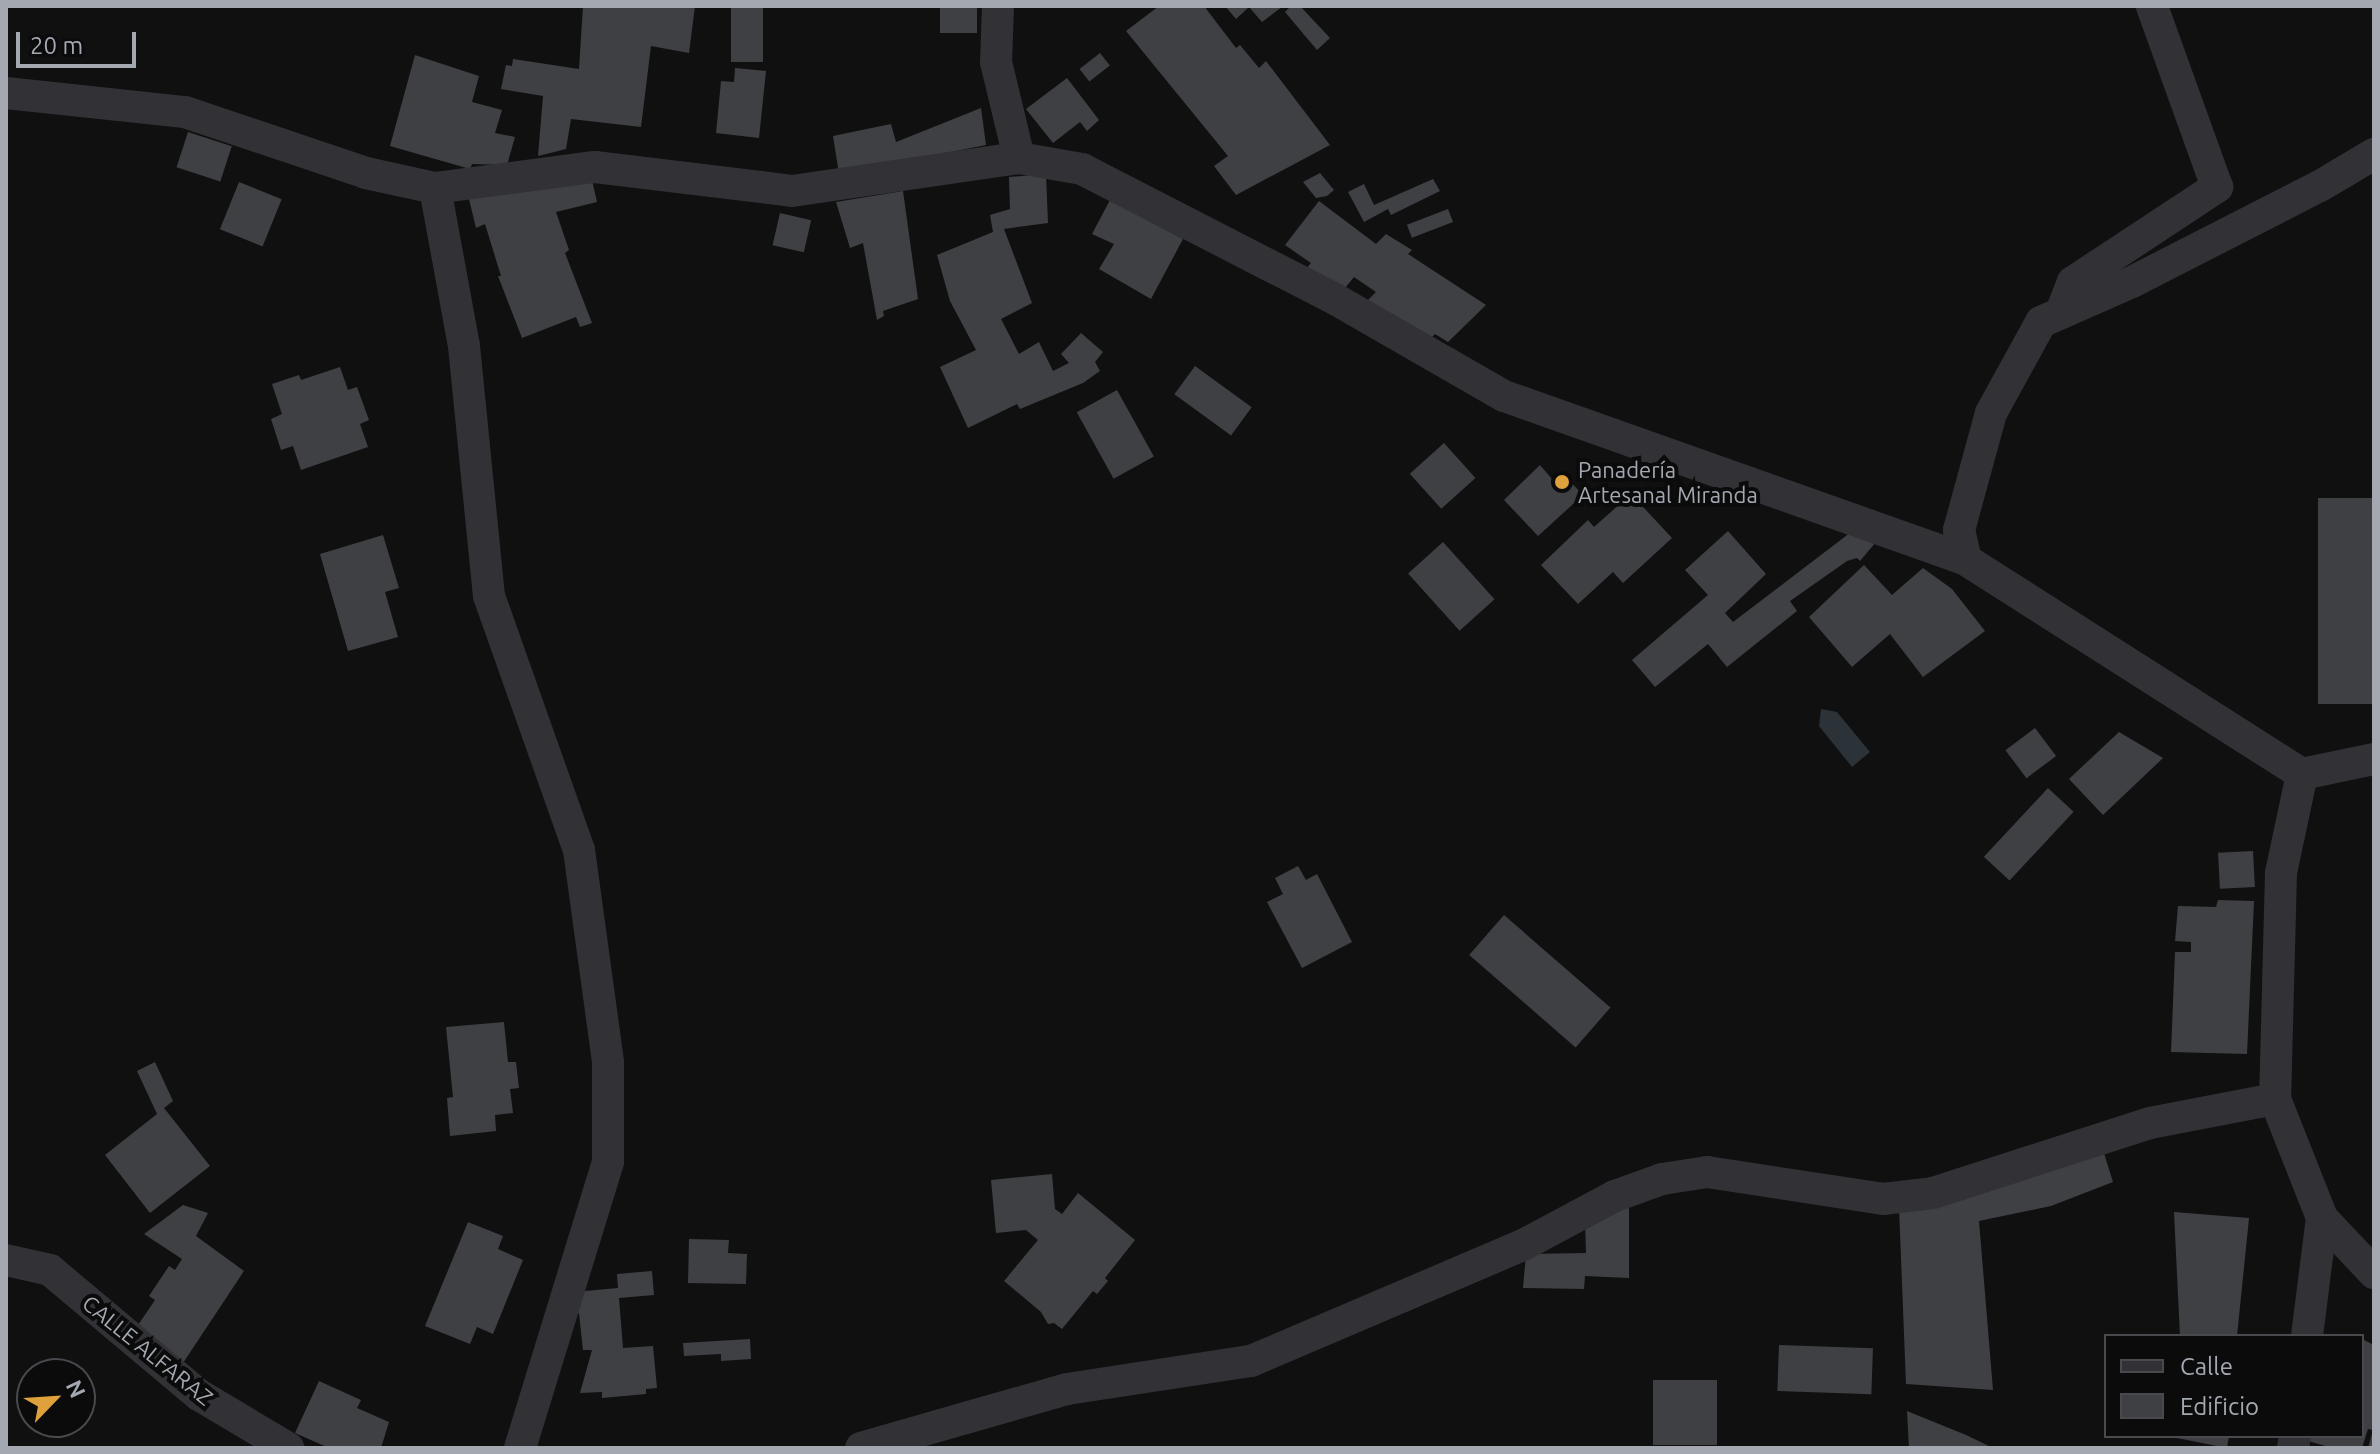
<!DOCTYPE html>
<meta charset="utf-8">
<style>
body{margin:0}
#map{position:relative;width:2380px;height:1454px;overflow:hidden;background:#101011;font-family:Ubuntu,sans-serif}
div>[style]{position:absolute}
.water>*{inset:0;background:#2b3338}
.building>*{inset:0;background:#3f4044;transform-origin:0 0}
.street>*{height:32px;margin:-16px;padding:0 16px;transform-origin:16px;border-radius:16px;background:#323236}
.dots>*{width:22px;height:22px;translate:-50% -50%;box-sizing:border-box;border:4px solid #0b0b0c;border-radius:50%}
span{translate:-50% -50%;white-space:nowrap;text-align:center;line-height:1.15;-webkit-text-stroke:8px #0b0b0c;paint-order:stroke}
.poi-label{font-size:22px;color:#a3a8b1}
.left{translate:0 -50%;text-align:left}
.street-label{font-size:22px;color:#a3a8b1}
.frame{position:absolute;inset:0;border:8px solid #a3a8b1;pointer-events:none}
.legend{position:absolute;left:2104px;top:1334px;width:260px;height:104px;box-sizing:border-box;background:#0b0b0c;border:2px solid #484a4e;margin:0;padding:10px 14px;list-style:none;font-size:24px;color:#a3a8b1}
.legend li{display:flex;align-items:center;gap:16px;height:40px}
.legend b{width:40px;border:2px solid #484a4e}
.north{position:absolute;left:16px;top:1358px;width:80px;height:80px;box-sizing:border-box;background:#0b0b0c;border:2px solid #484a4e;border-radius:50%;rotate:65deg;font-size:22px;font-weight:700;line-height:32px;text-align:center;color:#a3a8b1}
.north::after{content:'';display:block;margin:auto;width:28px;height:36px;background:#dea13b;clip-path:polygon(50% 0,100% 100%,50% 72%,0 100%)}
.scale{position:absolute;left:16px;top:32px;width:120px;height:36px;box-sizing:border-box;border:4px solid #a3a8b1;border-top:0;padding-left:10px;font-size:24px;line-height:28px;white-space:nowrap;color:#a3a8b1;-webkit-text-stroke:6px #0b0b0c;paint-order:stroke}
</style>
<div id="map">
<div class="water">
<i style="clip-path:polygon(1821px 709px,1837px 712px,1870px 752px,1852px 767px,1819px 726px)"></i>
</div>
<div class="building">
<i style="clip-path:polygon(583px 6px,695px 6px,689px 53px,651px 46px,641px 127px,571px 119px,566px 149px,538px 156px,543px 96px,501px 89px,506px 65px,512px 66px,513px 59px,579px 69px)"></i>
<i style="left:731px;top:6px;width:32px;height:56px"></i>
<i style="left:940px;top:6px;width:37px;height:27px"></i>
<i style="clip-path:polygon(1159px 6px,1204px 6px,1236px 48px,1240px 45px,1259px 68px,1266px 61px,1330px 145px,1236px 195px,1214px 166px,1228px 156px,1126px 31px)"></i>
<i style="clip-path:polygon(1225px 6px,1283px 6px,1262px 22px,1249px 7px,1236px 19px)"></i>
<i style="clip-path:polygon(1291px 6px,1300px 6px,1330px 38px,1317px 50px,1285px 12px)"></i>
<i style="left:1100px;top:53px;width:16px;height:26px;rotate:52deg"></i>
<i style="clip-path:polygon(415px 55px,479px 76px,472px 102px,502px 110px,495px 133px,515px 137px,507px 165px,472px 164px,470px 169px,390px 146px)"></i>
<i style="clip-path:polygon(735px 68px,766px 71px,759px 138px,716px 133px,721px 81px,734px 82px)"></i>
<i style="clip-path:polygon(1067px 78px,1099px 120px,1087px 131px,1080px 122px,1053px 143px,1026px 109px)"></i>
<i style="clip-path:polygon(981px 108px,986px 145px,839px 174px,833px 136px,891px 124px,896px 142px)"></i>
<i style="left:188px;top:132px;width:46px;height:37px;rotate:18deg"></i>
<i style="clip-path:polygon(1320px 173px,1334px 190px,1327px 196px,1316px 198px,1303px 182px)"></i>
<i style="clip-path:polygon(1046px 174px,1048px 223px,1004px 229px,1032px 303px,1001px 319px,1019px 354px,1039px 342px,1053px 371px,1069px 363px,1061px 354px,1081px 333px,1103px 352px,1095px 362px,1100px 371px,1083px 383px,1020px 409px,1017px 404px,968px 428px,940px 367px,976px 350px,950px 301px,937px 255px,993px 232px,990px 215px,1010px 209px,1009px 177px)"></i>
<i style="clip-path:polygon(1433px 179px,1440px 191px,1391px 215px,1388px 209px,1364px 222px,1348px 192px,1364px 184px,1374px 205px)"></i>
<i style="clip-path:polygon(592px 180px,597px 202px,556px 212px,569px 250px,565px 253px,592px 323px,580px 327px,576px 317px,522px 338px,498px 276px,501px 276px,485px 224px,476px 228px,469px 199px)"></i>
<i style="left:239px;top:182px;width:46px;height:51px;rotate:22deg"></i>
<i style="clip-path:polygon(903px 191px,918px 299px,883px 311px,884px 316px,877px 320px,863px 243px,850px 248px,836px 202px)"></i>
<i style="clip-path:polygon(1110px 200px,1183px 239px,1151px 299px,1099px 269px,1114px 244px,1092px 234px)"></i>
<i style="clip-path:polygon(1319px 201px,1376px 244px,1386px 234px,1412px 250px,1408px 254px,1486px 305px,1448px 342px,1435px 334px,1430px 339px,1368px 300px,1376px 292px,1354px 277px,1345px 288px,1306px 269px,1311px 263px,1285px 245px)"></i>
<i style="left:1448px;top:209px;width:14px;height:44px;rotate:69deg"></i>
<i style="left:780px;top:213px;width:32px;height:33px;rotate:13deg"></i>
<i style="left:1195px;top:366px;width:70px;height:35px;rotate:36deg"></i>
<i style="clip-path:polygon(340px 367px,348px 390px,357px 387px,369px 420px,360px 424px,368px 447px,301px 470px,293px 446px,281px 450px,271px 419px,282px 414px,272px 384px,299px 375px,301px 380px)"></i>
<i style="left:1117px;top:390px;width:76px;height:46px;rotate:61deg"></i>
<i style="left:1444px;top:443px;width:47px;height:46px;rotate:48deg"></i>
<i style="clip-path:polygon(1540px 465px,1552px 479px,1560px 471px,1583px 495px,1538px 536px,1504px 500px)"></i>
<i style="clip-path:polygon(1631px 494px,1672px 538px,1623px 583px,1613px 572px,1578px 604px,1541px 565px,1588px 520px,1594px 527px)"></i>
<i style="left:2374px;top:498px;width:206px;height:56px;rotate:90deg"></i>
<i style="clip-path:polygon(1859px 526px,1881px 536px,1860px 561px,1857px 558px,1847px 561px,1790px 601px,1797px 611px,1727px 667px,1708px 644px,1655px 687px,1632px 660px,1708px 595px,1685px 570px,1728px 531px,1766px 574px,1725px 613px,1733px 622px)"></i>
<i style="clip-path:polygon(383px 535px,399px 588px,385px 592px,398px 637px,348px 651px,320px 554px)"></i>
<i style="left:1443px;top:542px;width:77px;height:47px;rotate:48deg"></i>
<i style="clip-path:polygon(1864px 565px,1892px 595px,1923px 568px,1952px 589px,1985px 631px,1923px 677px,1890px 634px,1852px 667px,1809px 617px)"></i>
<i style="left:2035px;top:728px;width:35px;height:37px;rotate:53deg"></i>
<i style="clip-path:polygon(2119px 732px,2163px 758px,2103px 815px,2069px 779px)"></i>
<i style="left:2048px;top:788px;width:35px;height:94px;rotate:43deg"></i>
<i style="left:2253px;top:851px;width:36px;height:35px;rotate:87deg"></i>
<i style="clip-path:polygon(1298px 866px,1306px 880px,1317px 874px,1352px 942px,1302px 968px,1267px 902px,1283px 894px,1275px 878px)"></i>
<i style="clip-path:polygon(2218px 900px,2254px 901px,2247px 1054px,2171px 1052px,2175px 952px,2191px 952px,2191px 942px,2175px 941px,2178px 906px,2216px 907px)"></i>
<i style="left:1504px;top:915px;width:141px;height:53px;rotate:41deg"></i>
<i style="clip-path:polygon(504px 1022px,508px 1062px,516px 1062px,519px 1088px,510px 1089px,513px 1113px,495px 1115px,496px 1131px,450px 1136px,447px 1098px,453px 1097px,446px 1027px)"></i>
<i style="clip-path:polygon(155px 1062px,173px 1101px,164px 1108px,210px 1166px,150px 1213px,105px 1155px,157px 1114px,137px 1071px)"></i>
<i style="clip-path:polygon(2103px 1150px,2113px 1182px,2051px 1206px,1979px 1221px,1993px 1390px,1906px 1384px,1899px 1208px)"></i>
<i style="clip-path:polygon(1052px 1174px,1055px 1209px,1062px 1214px,1078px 1193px,1135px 1240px,1105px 1278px,1108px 1281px,1097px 1294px,1093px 1291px,1062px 1329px,1054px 1323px,1048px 1324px,1041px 1312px,1004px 1281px,1038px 1240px,1026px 1230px,996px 1233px,991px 1180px)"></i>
<i style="clip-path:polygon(1629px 1201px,1629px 1278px,1585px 1276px,1584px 1289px,1523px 1288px,1526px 1254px,1586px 1253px,1585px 1220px)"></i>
<i style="clip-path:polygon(183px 1205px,208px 1213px,196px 1236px,244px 1271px,183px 1363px,134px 1331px,155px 1300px,149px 1296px,169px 1266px,175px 1270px,182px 1259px,144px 1234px)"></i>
<i style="clip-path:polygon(2174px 1212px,2249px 1218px,2237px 1336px,2180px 1336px)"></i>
<i style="clip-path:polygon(468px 1222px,503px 1236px,498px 1249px,523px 1260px,493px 1334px,477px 1327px,470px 1344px,425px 1326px)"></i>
<i style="clip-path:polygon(689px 1239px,729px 1240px,728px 1253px,747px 1254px,746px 1284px,688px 1283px)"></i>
<i style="clip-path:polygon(652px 1271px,654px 1295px,619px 1298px,623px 1348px,653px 1346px,657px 1388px,646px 1389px,646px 1394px,602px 1398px,602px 1392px,580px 1393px,592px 1350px,583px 1350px,579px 1313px,566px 1314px,574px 1292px,618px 1288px,617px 1274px)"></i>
<i style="clip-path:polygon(750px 1339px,751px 1359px,721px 1361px,721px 1354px,684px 1356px,683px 1343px)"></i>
<i style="clip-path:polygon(2362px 1339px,2374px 1345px,2374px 1448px,2368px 1448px,2373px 1430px,2368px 1429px,2362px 1448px,2332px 1448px,2302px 1439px,2302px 1436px,2362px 1436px)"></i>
<i style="left:1779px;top:1345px;width:94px;height:46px;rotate:2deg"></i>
<i style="left:1717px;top:1380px;width:65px;height:64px;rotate:90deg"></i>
<i style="clip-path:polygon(319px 1381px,361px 1400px,357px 1408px,389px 1422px,381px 1448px,329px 1448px,295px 1433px)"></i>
<i style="clip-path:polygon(1907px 1411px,1966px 1435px,1993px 1448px,1909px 1448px)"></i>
<i style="clip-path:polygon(2167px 1436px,2229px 1436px,2227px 1448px)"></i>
</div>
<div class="street">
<i style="left:998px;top:6px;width:56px;rotate:92deg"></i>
<i style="left:996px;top:62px;width:99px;rotate:76.5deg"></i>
<i style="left:6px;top:93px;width:180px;rotate:6.1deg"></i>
<i style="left:185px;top:112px;width:191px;rotate:18.6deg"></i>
<i style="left:366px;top:173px;width:71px;rotate:12.3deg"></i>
<i style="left:435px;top:188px;width:161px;rotate:-7.5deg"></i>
<i style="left:595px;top:167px;width:198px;rotate:6.9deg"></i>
<i style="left:792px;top:191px;width:229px;rotate:-8.3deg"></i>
<i style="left:1019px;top:158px;width:64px;rotate:9.9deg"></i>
<i style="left:1082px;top:169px;width:284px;rotate:27.2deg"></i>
<i style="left:1335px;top:299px;width:195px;rotate:29.9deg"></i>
<i style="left:1504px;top:396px;width:490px;rotate:19.5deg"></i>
<i style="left:1966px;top:560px;width:398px;rotate:32.5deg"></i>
<i style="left:2302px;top:774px;width:101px;rotate:102deg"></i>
<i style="left:2281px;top:873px;width:226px;rotate:91.5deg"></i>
<i style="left:435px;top:188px;width:161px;rotate:79.6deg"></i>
<i style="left:464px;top:346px;width:251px;rotate:84.3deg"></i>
<i style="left:489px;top:596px;width:269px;rotate:70.5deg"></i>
<i style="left:579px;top:850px;width:215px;rotate:82.2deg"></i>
<i style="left:608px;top:1063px;width:99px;rotate:90deg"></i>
<i style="left:608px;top:1162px;width:299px;rotate:107.1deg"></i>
<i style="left:2062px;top:310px;width:30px;rotate:-69deg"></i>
<i style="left:2073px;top:282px;width:173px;rotate:-33.4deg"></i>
<i style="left:2217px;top:187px;width:192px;rotate:-109.8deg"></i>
<i style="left:1966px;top:560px;width:31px;rotate:-103deg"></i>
<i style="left:1959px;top:530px;width:121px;rotate:-74.7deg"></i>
<i style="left:1991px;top:413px;width:104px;rotate:-61.2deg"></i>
<i style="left:2041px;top:322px;width:99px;rotate:-23.7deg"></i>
<i style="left:2132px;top:282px;width:211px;rotate:-27.1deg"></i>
<i style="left:2320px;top:186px;width:63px;rotate:-30.7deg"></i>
<i style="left:2302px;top:774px;width:74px;rotate:-11.8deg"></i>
<i style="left:6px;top:1260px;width:45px;rotate:12.8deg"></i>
<i style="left:50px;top:1270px;width:194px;rotate:40deg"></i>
<i style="left:199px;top:1395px;width:104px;rotate:30.8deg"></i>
<i style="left:2307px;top:1336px;width:119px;rotate:-82.8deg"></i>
<i style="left:861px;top:1448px;width:214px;rotate:-16deg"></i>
<i style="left:1067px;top:1389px;width:186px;rotate:-8.7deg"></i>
<i style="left:1251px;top:1361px;width:298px;rotate:-23.1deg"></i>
<i style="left:1525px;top:1244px;width:102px;rotate:-28.1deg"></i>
<i style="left:1615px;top:1196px;width:50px;rotate:-19.9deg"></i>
<i style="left:1662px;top:1179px;width:46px;rotate:-8.8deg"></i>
<i style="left:1707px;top:1172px;width:178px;rotate:8.7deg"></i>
<i style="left:1883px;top:1199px;width:50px;rotate:-6.8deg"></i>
<i style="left:1933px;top:1193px;width:228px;rotate:-17.9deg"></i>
<i style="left:2150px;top:1123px;width:127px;rotate:-10.9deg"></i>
<i style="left:2275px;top:1099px;width:128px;rotate:68.4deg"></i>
<i style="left:2322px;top:1218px;width:76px;rotate:46.6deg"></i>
<i style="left:2293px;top:1448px;width:12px;rotate:-81deg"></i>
</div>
<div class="dots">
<i style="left:1562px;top:482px;background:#dea13b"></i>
</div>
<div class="poi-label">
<span class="left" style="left:1578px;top:482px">Panadería<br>Artesanal Miranda</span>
</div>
<div class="street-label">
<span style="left:148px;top:1350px;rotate:39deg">CALLE ALFARAZ</span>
</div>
<div class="frame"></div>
<ul class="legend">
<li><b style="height:10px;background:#323236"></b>Calle</li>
<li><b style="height:22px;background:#3f4044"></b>Edificio</li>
</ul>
<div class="north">N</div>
<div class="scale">20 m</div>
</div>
